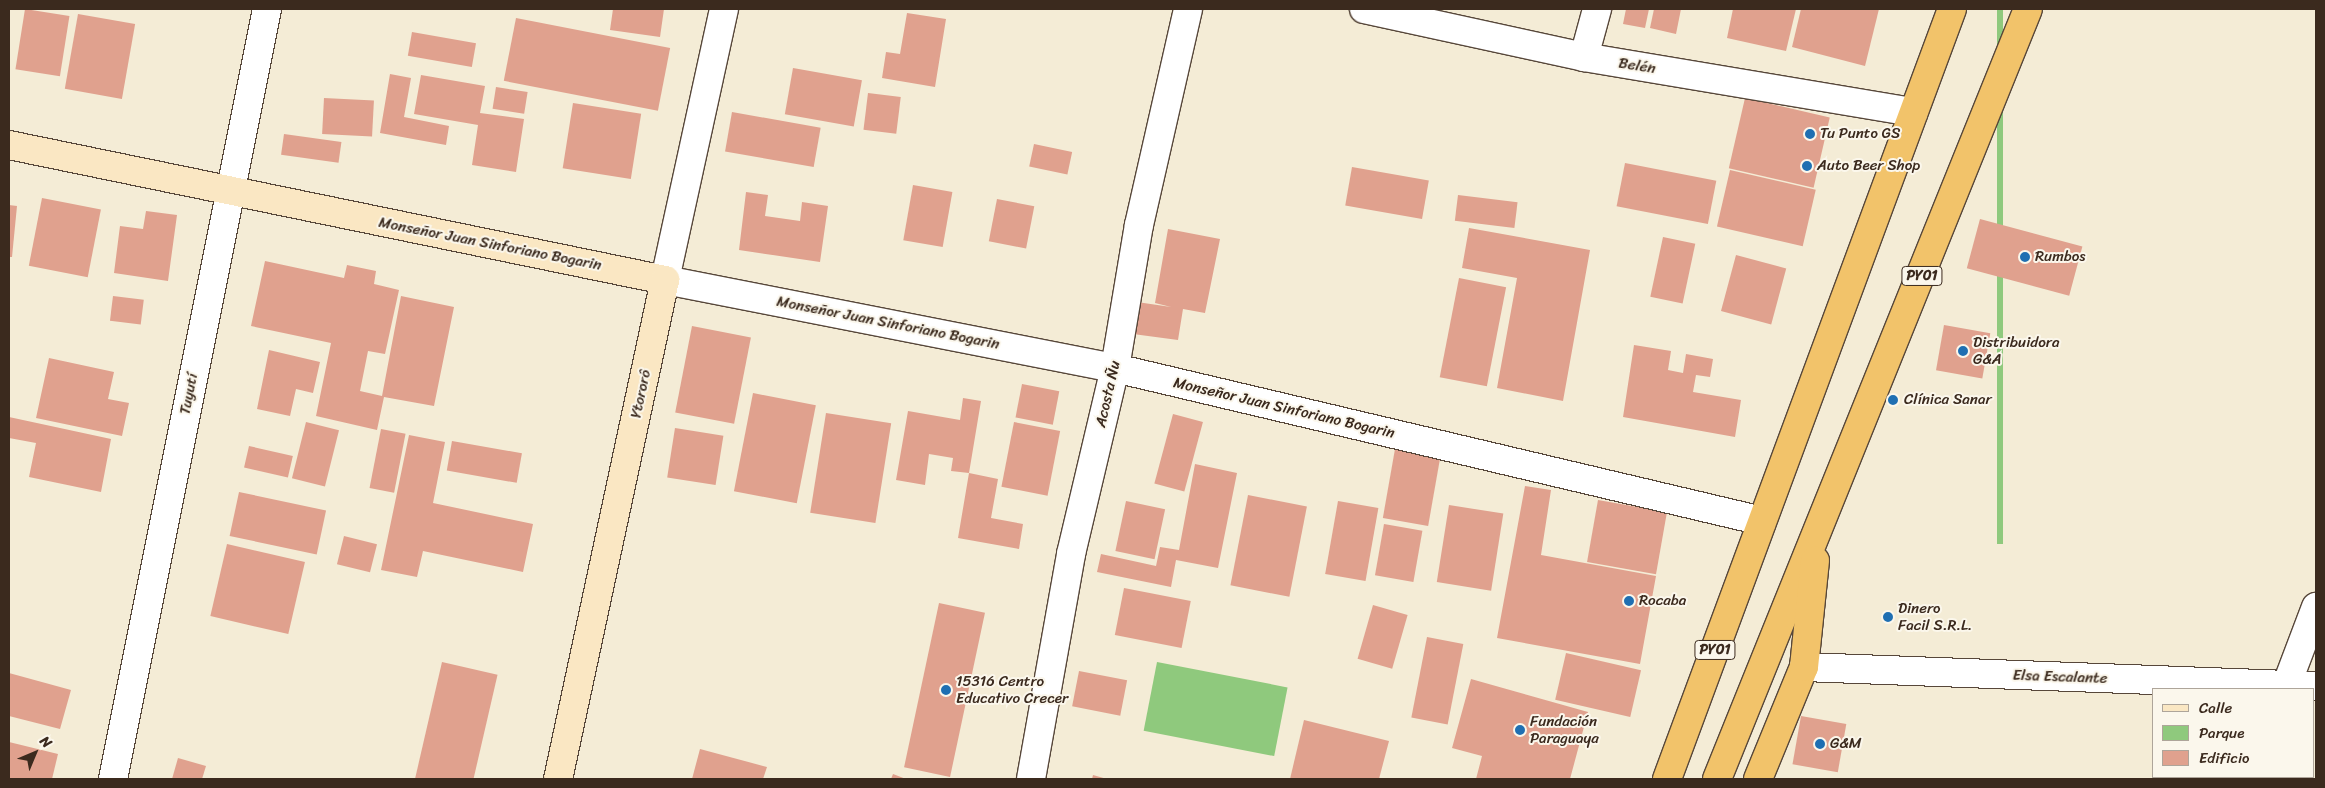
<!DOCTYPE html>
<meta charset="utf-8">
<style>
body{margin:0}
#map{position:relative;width:2325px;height:788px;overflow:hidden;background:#f4ecd6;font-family:Sriracha,sans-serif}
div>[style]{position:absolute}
.green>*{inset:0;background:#8fc97d;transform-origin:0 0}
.building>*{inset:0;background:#e0a18e;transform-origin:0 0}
.roads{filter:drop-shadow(1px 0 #57473a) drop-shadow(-1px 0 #57473a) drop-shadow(0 1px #57473a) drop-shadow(0 -1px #57473a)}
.street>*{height:28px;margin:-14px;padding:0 14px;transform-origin:14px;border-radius:14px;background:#fff}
.secondary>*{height:28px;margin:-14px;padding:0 14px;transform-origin:14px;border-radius:14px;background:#fae7c3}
.highway>*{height:28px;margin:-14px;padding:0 14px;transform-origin:14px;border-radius:14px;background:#f2c36a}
.dots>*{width:14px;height:14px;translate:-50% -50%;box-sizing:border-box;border:2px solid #fbf7ec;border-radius:50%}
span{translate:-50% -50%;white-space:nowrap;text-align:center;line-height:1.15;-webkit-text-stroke:4px #fbf7ec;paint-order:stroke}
.shield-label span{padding:1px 4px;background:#fbf7ec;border:1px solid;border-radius:4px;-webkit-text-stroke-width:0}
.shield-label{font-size:14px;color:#3b2a1e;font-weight:700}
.street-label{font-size:15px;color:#3b2a1e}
.poi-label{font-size:15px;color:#3b2a1e}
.left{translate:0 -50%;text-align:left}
.frame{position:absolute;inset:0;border:10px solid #3b2a1e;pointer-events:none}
.legend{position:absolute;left:2152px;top:688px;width:162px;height:90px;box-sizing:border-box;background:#fbf7ec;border:1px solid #aea59a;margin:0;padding:6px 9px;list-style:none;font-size:15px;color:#3b2a1e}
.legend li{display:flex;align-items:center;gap:10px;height:25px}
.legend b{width:25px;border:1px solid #aea59a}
.north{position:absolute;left:10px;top:728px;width:50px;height:50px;-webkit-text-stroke:4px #fbf7ec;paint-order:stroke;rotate:45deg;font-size:14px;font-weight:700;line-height:20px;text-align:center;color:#3b2a1e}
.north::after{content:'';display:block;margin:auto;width:18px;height:22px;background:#3b2a1e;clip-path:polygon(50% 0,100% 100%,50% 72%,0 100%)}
</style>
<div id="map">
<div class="green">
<i style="left:1997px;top:9px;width:6px;height:535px"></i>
<i style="left:1157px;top:662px;width:133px;height:70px;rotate:11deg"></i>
</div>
<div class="building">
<i style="left:25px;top:9px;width:45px;height:61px;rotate:9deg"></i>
<i style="clip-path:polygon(613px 9px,664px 9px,660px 37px,610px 30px)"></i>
<i style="clip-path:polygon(1626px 9px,1649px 9px,1645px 28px,1623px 24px)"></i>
<i style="clip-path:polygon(1654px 9px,1681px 9px,1676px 34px,1650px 28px)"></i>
<i style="clip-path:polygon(1733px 9px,1796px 9px,1786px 51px,1727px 38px)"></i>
<i style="clip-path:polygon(1801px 9px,1879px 9px,1865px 66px,1792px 47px)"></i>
<i style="clip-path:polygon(907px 13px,946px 19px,935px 87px,882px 78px,886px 52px,900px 54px)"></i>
<i style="left:78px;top:14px;width:58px;height:76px;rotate:10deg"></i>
<i style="left:516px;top:18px;width:157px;height:64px;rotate:11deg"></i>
<i style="left:412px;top:32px;width:65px;height:24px;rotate:10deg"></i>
<i style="left:793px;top:68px;width:70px;height:47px;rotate:10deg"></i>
<i style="clip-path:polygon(390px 74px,411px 78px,404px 117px,449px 126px,446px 145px,380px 133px)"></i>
<i style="clip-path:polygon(421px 75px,485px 86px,480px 113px,524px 119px,516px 172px,472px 165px,478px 125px,414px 114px)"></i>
<i style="left:496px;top:87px;width:32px;height:22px;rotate:9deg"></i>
<i style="left:868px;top:93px;width:33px;height:37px;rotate:7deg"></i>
<i style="left:324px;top:98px;width:50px;height:36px;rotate:3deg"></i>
<i style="left:1745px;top:98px;width:87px;height:72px;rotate:13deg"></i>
<i style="left:573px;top:103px;width:69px;height:66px;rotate:9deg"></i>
<i style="left:732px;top:112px;width:90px;height:40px;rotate:10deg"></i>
<i style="left:284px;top:134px;width:58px;height:21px;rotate:8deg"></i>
<i style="left:1034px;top:144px;width:39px;height:23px;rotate:12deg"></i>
<i style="left:1625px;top:163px;width:93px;height:44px;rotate:11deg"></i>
<i style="left:1352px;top:167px;width:78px;height:39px;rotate:10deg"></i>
<i style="left:1730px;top:170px;width:88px;height:58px;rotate:13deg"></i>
<i style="left:913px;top:185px;width:40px;height:56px;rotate:10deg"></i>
<i style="clip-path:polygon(746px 192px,768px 195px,765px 216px,800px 221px,802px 202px,828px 206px,820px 262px,739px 250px)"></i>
<i style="left:1458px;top:195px;width:60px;height:26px;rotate:7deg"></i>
<i style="left:42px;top:198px;width:60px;height:69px;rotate:11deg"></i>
<i style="left:997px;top:199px;width:38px;height:43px;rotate:11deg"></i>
<i style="clip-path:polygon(9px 205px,17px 206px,12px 257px,9px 257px)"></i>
<i style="clip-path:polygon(146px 211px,177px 215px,168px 281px,114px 273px,120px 226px,143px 229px)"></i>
<i style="left:1980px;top:219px;width:106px;height:51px;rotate:15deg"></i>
<i style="clip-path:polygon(1469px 228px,1590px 250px,1563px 401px,1497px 388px,1517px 278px,1462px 268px)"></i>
<i style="clip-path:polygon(1168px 229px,1220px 239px,1205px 313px,1183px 309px,1178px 340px,1133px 334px,1137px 302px,1171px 307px,1155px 303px)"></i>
<i style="left:1663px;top:237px;width:33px;height:61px;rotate:12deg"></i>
<i style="left:1736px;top:255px;width:52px;height:58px;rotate:15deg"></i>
<i style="clip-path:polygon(265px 261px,344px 278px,347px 265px,376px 271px,374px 284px,399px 290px,385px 354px,368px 351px,360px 391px,382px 396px,401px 296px,454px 307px,434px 406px,384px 397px,377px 430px,316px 416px,331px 343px,251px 326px)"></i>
<i style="left:1459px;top:278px;width:48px;height:101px;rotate:11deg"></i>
<i style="left:113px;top:296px;width:31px;height:25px;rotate:7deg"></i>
<i style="left:1944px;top:325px;width:47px;height:46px;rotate:10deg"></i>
<i style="left:692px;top:326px;width:60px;height:88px;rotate:11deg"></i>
<i style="clip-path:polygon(1634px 345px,1671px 351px,1668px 370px,1683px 373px,1686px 354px,1713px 359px,1710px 377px,1696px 375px,1693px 392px,1741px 400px,1735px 437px,1623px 417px)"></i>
<i style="clip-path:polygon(269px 350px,320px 362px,313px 393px,296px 389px,290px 416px,257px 409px)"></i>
<i style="clip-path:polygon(49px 358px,114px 372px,108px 399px,129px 403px,122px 436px,36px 418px)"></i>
<i style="left:1022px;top:384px;width:38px;height:34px;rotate:11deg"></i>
<i style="left:753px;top:393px;width:64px;height:100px;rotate:11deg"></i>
<i style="clip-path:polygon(963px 398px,981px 401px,969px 473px,951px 471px,953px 458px,929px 454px,925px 485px,896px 480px,908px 411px,960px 420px)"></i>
<i style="left:826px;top:413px;width:66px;height:101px;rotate:9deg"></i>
<i style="left:1173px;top:414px;width:31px;height:72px;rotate:15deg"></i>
<i style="clip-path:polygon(9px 417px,111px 439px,101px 492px,29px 477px,36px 443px,9px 438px)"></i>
<i style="left:306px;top:422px;width:34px;height:58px;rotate:14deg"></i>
<i style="left:1014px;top:422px;width:47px;height:66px;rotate:11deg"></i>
<i style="left:675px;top:428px;width:49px;height:50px;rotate:9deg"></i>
<i style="left:381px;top:429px;width:25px;height:60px;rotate:11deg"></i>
<i style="clip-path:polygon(409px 435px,445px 442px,433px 503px,533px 524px,523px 572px,423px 551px,417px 577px,381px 570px)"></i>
<i style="left:452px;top:441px;width:71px;height:30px;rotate:10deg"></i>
<i style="left:249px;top:446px;width:45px;height:22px;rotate:13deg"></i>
<i style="left:1395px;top:449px;width:46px;height:70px;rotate:10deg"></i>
<i style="clip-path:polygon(1195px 464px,1237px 473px,1218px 568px,1176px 560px,1171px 587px,1097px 572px,1101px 554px,1156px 566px,1160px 547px,1179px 550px)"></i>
<i style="clip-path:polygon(969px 473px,998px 479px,991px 518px,1023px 524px,1019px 549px,958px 538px)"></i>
<i style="clip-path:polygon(1525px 486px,1551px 490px,1541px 555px,1656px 576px,1640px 664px,1497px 638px)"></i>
<i style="left:239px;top:492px;width:89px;height:45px;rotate:12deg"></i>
<i style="left:1248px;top:495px;width:60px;height:92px;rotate:11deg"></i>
<i style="left:1598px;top:500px;width:70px;height:63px;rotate:10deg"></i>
<i style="left:1126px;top:501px;width:40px;height:51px;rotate:12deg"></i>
<i style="left:1338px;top:501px;width:41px;height:74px;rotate:10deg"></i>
<i style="left:1449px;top:505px;width:55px;height:78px;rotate:9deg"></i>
<i style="left:1384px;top:524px;width:39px;height:52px;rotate:10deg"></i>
<i style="left:344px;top:536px;width:34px;height:29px;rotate:14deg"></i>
<i style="left:227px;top:544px;width:80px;height:74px;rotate:13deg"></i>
<i style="left:1124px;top:588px;width:68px;height:48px;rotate:11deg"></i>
<i style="left:939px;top:603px;width:47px;height:168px;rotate:12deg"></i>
<i style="left:1373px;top:605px;width:36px;height:56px;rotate:16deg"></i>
<i style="left:1427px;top:637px;width:37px;height:82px;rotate:11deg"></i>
<i style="left:1566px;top:653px;width:77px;height:48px;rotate:13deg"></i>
<i style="left:442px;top:662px;width:57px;height:120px;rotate:13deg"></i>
<i style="left:1079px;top:671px;width:49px;height:36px;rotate:11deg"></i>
<i style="clip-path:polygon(9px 673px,71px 690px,60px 729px,9px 716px)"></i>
<i style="clip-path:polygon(1471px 679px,1588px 712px,1570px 779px,1476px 779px,1482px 756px,1452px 748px)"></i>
<i style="left:1801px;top:716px;width:46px;height:49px;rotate:10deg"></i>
<i style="clip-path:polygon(1304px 720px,1389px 741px,1379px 779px,1290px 779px)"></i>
<i style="clip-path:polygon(9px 742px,58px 754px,52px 779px,9px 779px)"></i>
<i style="clip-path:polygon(700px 749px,767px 767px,763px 779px,692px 779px)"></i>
<i style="clip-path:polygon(178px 758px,206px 766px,202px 779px,172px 779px)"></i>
<i style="clip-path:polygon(893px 774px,906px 779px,891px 779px)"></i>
<i style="clip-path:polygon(1093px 775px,1107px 779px,1092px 779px)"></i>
</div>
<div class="roads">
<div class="street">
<i style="left:724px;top:9px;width:277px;rotate:102.3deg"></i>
<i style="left:665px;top:280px;width:459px;rotate:11.1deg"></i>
<i style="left:1115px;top:368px;width:665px;rotate:13.3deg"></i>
<i style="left:1364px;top:9px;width:225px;rotate:12.3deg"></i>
<i style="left:1584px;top:57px;width:334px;rotate:9.5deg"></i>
<i style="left:1584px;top:57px;width:50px;rotate:-74.8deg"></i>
<i style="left:1804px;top:667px;width:512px;rotate:2.13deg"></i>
<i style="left:2285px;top:689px;width:88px;rotate:-69.3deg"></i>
<i style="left:113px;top:779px;width:785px;rotate:-78.69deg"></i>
<i style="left:1031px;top:779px;width:229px;rotate:-79.9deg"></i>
<i style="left:1071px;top:554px;width:191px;rotate:-76.7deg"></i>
<i style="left:1115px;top:368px;width:145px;rotate:-80.5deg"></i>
<i style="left:1139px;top:225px;width:221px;rotate:-77.2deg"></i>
<i style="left:2275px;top:779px;width:2px;rotate:-90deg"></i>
</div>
<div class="secondary">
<i style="left:9px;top:145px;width:670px;rotate:11.63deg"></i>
<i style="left:665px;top:280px;width:510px;rotate:102.1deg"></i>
</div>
<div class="highway">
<i style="left:1667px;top:779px;width:821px;rotate:-69.69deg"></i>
<i style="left:1717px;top:779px;width:830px;rotate:-68.01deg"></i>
<i style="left:1758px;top:779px;width:121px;rotate:-67.7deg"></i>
<i style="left:1804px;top:667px;width:107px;rotate:-84.1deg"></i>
</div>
</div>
<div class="dots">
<i style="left:1810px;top:134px;background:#1f6fb2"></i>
<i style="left:1807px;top:166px;background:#1f6fb2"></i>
<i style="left:2025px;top:257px;background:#1f6fb2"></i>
<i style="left:1963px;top:351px;background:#1f6fb2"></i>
<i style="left:1893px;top:400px;background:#1f6fb2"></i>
<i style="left:1629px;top:601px;background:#1f6fb2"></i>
<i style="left:1888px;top:617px;background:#1f6fb2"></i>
<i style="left:946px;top:690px;background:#1f6fb2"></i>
<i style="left:1520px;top:730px;background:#1f6fb2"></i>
<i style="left:1820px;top:744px;background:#1f6fb2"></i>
</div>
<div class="shield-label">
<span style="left:1922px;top:276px">PY01</span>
<span style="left:1715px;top:650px">PY01</span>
</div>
<div class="street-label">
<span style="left:1637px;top:66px;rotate:9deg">Belén</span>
<span style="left:490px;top:244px;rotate:11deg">Monseñor Juan Sinforiano Bogarin</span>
<span style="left:888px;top:323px;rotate:11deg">Monseñor Juan Sinforiano Bogarin</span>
<span style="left:189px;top:394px;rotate:-79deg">Tuyutí</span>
<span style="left:641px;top:394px;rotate:-78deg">Ytororô</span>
<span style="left:1108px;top:394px;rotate:-77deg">Acosta Ñu</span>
<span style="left:1284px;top:408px;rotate:13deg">Monseñor Juan Sinforiano Bogarin</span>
<span style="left:2060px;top:677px;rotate:2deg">Elsa Escalante</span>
</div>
<div class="poi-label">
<span class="left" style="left:1820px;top:134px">Tu Punto GS</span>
<span class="left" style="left:1817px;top:166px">Auto Beer Shop</span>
<span class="left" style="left:2035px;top:257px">Rumbos</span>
<span class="left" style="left:1973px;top:351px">Distribuidora<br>G&amp;A</span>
<span class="left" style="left:1904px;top:400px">Clínica Sanar</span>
<span class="left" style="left:1639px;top:601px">Rocaba</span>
<span class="left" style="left:1898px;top:617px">Dinero<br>Facil S.R.L.</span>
<span class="left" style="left:956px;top:690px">15316 Centro<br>Educativo Crecer</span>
<span class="left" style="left:1530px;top:730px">Fundación<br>Paraguaya</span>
<span class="left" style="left:1830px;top:744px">G&amp;M</span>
</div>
<div class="frame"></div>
<ul class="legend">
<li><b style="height:6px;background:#fae7c3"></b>Calle</li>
<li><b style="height:14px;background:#8fc97d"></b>Parque</li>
<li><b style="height:14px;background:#e0a18e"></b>Edificio</li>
</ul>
<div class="north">N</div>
</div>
